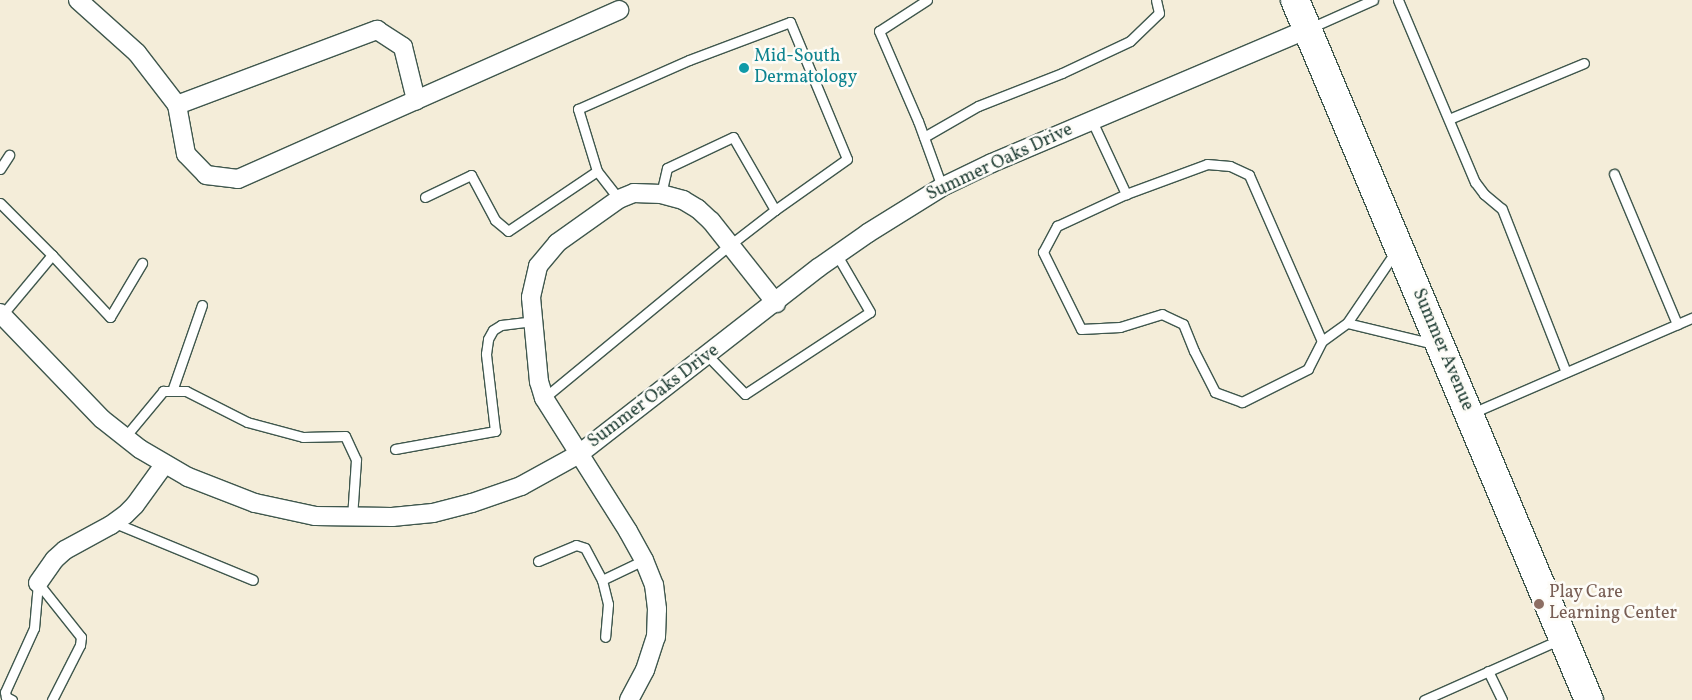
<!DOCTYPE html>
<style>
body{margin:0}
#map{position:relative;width:1692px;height:700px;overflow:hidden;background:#f4edd9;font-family:Vollkorn,serif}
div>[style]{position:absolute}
.roads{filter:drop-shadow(1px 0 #3f574d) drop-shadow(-1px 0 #3f574d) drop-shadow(0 1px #3f574d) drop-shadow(0 -1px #3f574d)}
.lane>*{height:9px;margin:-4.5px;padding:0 4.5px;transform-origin:4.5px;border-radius:4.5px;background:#fff}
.street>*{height:18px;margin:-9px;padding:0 9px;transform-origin:9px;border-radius:9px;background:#fff}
.primary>*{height:28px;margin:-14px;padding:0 14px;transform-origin:14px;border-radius:14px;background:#fff}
.dots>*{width:14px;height:14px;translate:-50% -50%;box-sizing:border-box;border:2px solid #fdfcf7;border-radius:50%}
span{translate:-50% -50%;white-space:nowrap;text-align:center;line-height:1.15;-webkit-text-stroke:5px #fdfcf7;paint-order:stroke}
.culture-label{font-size:18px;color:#0d838f}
.left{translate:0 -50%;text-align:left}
.street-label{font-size:18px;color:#1f3d34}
.education-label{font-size:18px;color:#785e54}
</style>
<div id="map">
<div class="roads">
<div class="lane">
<i style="left:927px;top:0;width:57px;rotate:147.1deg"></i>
<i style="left:879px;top:31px;width:98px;rotate:66.6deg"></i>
<i style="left:918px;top:121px;width:70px;rotate:70deg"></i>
<i style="left:1398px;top:0;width:198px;rotate:67.1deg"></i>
<i style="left:1475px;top:182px;width:15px;rotate:53deg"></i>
<i style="left:1484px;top:194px;width:23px;rotate:40deg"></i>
<i style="left:1502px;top:209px;width:175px;rotate:68.6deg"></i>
<i style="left:1310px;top:28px;width:69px;rotate:-24deg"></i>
<i style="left:1449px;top:119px;width:146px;rotate:-22.5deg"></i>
<i style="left:1092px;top:121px;width:81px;rotate:65deg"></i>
<i style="left:1126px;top:194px;width:86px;rotate:-20.3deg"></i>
<i style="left:1207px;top:164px;width:23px;rotate:5deg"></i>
<i style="left:1230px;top:166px;width:21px;rotate:25deg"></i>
<i style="left:1249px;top:175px;width:181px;rotate:66.3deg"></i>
<i style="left:1322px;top:341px;width:31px;rotate:117deg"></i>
<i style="left:1308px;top:369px;width:74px;rotate:153.4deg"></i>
<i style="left:1242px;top:402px;width:29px;rotate:-160deg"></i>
<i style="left:1215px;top:392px;width:46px;rotate:-117.1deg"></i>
<i style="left:1194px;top:351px;width:29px;rotate:-112deg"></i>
<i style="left:1183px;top:324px;width:23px;rotate:-155deg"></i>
<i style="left:1162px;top:314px;width:44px;rotate:162.8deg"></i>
<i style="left:1120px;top:327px;width:39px;rotate:177deg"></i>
<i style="left:1081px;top:329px;width:86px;rotate:-116.3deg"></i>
<i style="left:1043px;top:252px;width:30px;rotate:-62deg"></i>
<i style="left:1057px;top:226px;width:76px;rotate:-24.9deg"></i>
<i style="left:924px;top:137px;width:62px;rotate:-29.9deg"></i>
<i style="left:978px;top:106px;width:90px;rotate:-21.4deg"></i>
<i style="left:1062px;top:73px;width:75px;rotate:-25.2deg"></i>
<i style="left:1130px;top:41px;width:40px;rotate:-44deg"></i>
<i style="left:1159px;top:13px;width:13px;rotate:-103deg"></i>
<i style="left:0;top:169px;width:17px;rotate:-57deg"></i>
<i style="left:597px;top:171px;width:65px;rotate:-107deg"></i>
<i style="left:578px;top:109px;width:121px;rotate:-23.8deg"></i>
<i style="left:689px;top:60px;width:108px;rotate:-20.6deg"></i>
<i style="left:790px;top:22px;width:148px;rotate:67.4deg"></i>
<i style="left:847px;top:159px;width:88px;rotate:144.7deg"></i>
<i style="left:1614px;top:174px;width:163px;rotate:67.2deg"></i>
<i style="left:425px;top:197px;width:51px;rotate:-25.6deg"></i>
<i style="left:471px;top:175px;width:51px;rotate:61.9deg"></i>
<i style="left:495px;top:220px;width:17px;rotate:40deg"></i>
<i style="left:508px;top:231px;width:107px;rotate:-34deg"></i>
<i style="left:597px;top:171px;width:36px;rotate:52deg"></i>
<i style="left:0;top:203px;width:74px;rotate:45deg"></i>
<i style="left:52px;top:255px;width:78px;rotate:129.8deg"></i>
<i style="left:52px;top:255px;width:85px;rotate:46.9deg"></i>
<i style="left:110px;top:317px;width:63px;rotate:-59.3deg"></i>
<i style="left:1347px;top:323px;width:87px;rotate:-55.8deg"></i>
<i style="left:1322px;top:341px;width:31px;rotate:-36deg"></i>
<i style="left:1347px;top:323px;width:89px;rotate:13.6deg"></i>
<i style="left:708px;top:356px;width:53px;rotate:45.8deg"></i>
<i style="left:745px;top:394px;width:149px;rotate:-33.3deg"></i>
<i style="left:870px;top:312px;width:66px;rotate:-120.1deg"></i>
<i style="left:172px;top:391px;width:91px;rotate:-70.8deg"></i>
<i style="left:544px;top:398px;width:242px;rotate:-39.5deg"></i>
<i style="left:731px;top:244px;width:56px;rotate:-37.7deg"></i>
<i style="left:775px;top:210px;width:84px;rotate:-119.9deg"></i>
<i style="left:733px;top:137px;width:73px;rotate:154.8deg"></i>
<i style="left:667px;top:168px;width:27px;rotate:103deg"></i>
<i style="left:1472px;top:413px;width:240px;rotate:-23.4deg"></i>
<i style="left:125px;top:437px;width:60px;rotate:-50.4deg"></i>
<i style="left:163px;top:391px;width:23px"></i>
<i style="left:186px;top:391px;width:68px;rotate:26.9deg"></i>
<i style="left:247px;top:422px;width:58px;rotate:15deg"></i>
<i style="left:303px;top:437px;width:42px;rotate:-1.4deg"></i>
<i style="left:345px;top:436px;width:26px;rotate:65deg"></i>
<i style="left:356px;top:460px;width:57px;rotate:94deg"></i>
<i style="left:395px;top:449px;width:102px;rotate:-10.2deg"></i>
<i style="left:495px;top:431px;width:78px;rotate:-96.7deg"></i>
<i style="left:486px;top:354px;width:15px;rotate:-82deg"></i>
<i style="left:488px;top:339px;width:10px;rotate:-61deg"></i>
<i style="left:493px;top:330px;width:9px;rotate:-32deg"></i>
<i style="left:501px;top:325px;width:32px;rotate:-7deg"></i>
<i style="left:115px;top:523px;width:149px;rotate:22.4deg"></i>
<i style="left:538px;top:561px;width:41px;rotate:-22.8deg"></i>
<i style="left:576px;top:545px;width:9px;rotate:18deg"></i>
<i style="left:585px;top:548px;width:36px;rotate:62deg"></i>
<i style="left:602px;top:580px;width:25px;rotate:76deg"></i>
<i style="left:608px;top:604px;width:33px;rotate:95deg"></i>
<i style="left:602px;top:580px;width:47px;rotate:-25.5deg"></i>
<i style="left:38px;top:583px;width:69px;rotate:51.5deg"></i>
<i style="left:81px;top:637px;width:8px;rotate:97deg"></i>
<i style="left:80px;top:645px;width:62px;rotate:117deg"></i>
<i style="left:1488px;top:671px;width:32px;rotate:64deg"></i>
<i style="left:12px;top:700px;width:7px;rotate:-153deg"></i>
<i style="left:6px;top:697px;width:5px;rotate:-101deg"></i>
<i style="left:5px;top:692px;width:70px;rotate:-65.6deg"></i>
<i style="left:34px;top:628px;width:45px;rotate:-84.9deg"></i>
<i style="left:1424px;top:700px;width:150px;rotate:-24deg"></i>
</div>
<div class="street">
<i style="left:78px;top:0;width:79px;rotate:41.9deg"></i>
<i style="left:137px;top:53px;width:66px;rotate:52.4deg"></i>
<i style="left:177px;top:105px;width:50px;rotate:79.6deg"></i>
<i style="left:186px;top:154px;width:29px;rotate:46deg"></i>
<i style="left:206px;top:175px;width:32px;rotate:7deg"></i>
<i style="left:238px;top:179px;width:417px;rotate:-23.9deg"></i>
<i style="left:177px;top:105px;width:214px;rotate:-20.6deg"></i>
<i style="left:377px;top:30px;width:31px;rotate:33deg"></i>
<i style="left:403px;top:47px;width:55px;rotate:76.2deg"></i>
<i style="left:0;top:313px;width:147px;rotate:46.1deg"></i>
<i style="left:102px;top:419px;width:48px;rotate:38.3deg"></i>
<i style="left:140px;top:449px;width:56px;rotate:30.3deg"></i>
<i style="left:188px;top:477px;width:72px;rotate:21.2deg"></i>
<i style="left:255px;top:503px;width:61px;rotate:12.2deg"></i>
<i style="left:315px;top:516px;width:77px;rotate:0.7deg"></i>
<i style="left:392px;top:517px;width:41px;rotate:-5.6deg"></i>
<i style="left:433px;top:513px;width:40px;rotate:-14.4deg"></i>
<i style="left:472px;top:503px;width:52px;rotate:-19.1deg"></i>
<i style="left:521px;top:486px;width:66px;rotate:-28.9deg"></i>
<i style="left:579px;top:454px;width:303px;rotate:-37.9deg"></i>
<i style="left:818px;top:268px;width:61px;rotate:-35deg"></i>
<i style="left:868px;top:233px;width:87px;rotate:-31.9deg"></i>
<i style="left:942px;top:187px;width:55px;rotate:-25.6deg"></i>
<i style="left:992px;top:163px;width:342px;rotate:-23deg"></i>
<i style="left:38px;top:583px;width:29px;rotate:-55deg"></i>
<i style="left:55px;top:559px;width:13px;rotate:-42deg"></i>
<i style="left:65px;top:550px;width:52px;rotate:-28.5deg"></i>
<i style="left:111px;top:525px;width:17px;rotate:-36deg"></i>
<i style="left:125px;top:515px;width:14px;rotate:-45deg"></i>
<i style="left:135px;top:505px;width:49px;rotate:-54.1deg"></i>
<i style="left:629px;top:700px;width:34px;rotate:-62deg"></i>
<i style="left:645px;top:670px;width:35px;rotate:-72deg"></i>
<i style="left:656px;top:637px;width:28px;rotate:-88deg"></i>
<i style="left:657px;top:609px;width:24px;rotate:-97deg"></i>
<i style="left:654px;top:585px;width:27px;rotate:-112deg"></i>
<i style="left:644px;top:560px;width:33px;rotate:-119deg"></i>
<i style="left:628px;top:531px;width:157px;rotate:-122.3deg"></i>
<i style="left:544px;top:398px;width:17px;rotate:-107deg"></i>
<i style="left:539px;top:382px;width:85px;rotate:-95.4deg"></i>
<i style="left:531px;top:297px;width:32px;rotate:-77deg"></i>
<i style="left:538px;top:266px;width:30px;rotate:-50deg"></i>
<i style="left:557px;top:243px;width:76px;rotate:-35.4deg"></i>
<i style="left:619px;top:199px;width:16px;rotate:-22deg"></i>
<i style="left:634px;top:193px;width:27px;rotate:2deg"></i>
<i style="left:661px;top:194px;width:23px;rotate:15deg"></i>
<i style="left:683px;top:200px;width:17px;rotate:31deg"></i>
<i style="left:698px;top:209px;width:18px;rotate:43deg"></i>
<i style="left:711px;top:221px;width:105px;rotate:51.6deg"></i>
</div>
<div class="primary">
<i style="left:1295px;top:0;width:759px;rotate:67.22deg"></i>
</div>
</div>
<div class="dots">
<i style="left:744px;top:68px;background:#0f9aa8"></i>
<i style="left:1539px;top:604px;background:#8d6e63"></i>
</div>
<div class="culture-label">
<span class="left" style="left:754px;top:68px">Mid-South<br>Dermatology</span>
</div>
<div class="street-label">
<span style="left:1000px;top:163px;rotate:-25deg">Summer Oaks Drive</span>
<span style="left:1442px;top:350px;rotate:67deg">Summer Avenue</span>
<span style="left:654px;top:397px;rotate:-37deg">Summer Oaks Drive</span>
</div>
<div class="education-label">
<span class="left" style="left:1549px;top:604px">Play Care<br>Learning Center</span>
</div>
</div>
